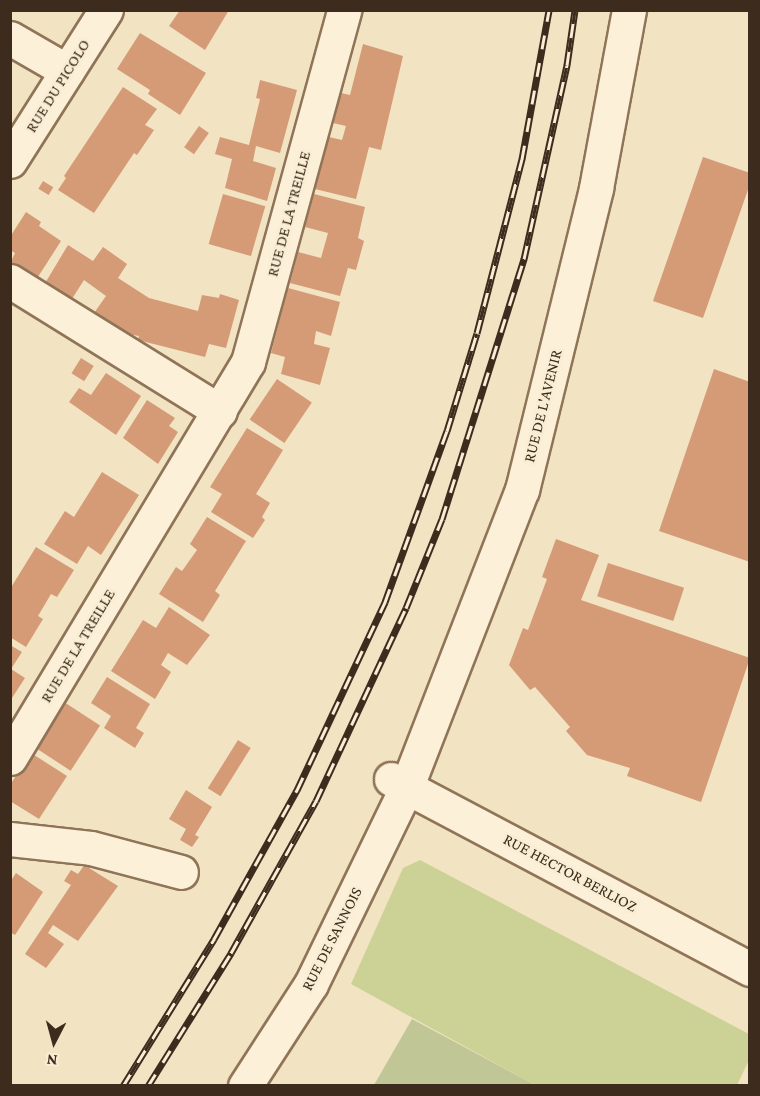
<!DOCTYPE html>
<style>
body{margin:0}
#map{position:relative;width:760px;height:1096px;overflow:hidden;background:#f2e3c3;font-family:"Crimson Pro",serif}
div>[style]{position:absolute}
.green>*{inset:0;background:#ccd296}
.cemetery>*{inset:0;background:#c1c696}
.building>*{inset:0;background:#d49b76;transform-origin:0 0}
.roads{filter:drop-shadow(2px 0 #8f7458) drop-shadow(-2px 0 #8f7458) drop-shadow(0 2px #8f7458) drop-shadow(0 -2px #8f7458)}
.street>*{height:33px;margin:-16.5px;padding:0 16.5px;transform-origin:16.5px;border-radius:16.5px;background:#fcf0d8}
.rail>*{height:7px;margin-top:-3.5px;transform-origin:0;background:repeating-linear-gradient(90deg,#f9edd4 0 14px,#3d2c1d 0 28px);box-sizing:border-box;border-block:2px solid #3d2c1d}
span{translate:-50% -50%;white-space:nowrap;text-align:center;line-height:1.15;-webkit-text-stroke:5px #f9edd4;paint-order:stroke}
.street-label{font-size:16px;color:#3d2c1d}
.frame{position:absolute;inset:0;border:12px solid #3d2c1d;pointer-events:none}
.north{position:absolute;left:24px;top:1012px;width:60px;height:60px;-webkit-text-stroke:4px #f9edd4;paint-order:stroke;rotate:186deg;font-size:16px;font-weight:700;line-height:24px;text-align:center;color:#3d2c1d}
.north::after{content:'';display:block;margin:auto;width:21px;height:27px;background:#3d2c1d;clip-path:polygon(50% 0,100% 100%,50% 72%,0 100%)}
</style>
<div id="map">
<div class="green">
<i style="clip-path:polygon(420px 860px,749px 1034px,749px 1060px,737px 1085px,535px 1085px,351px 984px,403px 868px)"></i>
</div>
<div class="cemetery">
<i style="clip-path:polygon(412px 1019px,535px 1085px,374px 1085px)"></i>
</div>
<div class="building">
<i style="clip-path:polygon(180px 10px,229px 10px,205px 50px,169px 26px)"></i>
<i style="clip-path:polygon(140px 33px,206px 73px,180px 115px,148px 94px,150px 90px,117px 69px)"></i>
<i style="clip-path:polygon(363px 44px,403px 56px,381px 150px,369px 147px,356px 199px,315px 189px,329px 137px,342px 140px,346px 126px,333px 123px,341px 93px,350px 95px)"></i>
<i style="clip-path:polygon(260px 80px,297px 90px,280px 153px,256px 146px,253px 161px,276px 168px,267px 201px,225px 188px,232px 159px,215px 154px,220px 137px,249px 145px,260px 99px,256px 98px)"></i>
<i style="clip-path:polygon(123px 87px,157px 109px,145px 125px,154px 130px,137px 155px,134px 153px,94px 213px,58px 190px,66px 178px,64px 176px)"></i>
<i style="left:199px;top:126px;width:12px;height:26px;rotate:35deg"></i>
<i style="clip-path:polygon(703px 157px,750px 173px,750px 184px,703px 318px,653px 301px)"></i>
<i style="left:43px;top:181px;width:12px;height:9px;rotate:31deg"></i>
<i style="left:223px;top:194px;width:44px;height:52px;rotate:16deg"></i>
<i style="clip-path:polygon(314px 194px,365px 207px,358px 238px,364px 241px,356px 270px,348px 268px,340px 296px,290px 283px,298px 252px,321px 258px,328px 233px,305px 227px)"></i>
<i style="clip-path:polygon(26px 212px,41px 222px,39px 226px,61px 241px,36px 280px,10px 264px,15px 253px,10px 250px,10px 237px)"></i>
<i style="clip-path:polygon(68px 245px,93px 261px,103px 247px,113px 254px,127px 264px,118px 278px,149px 298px,198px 311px,202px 295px,219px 298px,220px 294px,239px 300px,226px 348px,209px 344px,205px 357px,138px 340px,139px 336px,118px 332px,92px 316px,106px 296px,84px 280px,70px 302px,44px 285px)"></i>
<i style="clip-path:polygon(288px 288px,340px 302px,331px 336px,316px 331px,314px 344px,330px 348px,320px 385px,281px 374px,285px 357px,271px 353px)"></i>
<i style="left:81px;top:358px;width:15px;height:18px;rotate:32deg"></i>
<i style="clip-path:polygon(714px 369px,750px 382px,750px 562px,659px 531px)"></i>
<i style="clip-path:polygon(106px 373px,141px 396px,116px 435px,69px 402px,79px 388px,91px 395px)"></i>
<i style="left:277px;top:379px;width:42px;height:49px;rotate:34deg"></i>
<i style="clip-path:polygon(147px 400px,175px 418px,169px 426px,178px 432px,158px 464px,123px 438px)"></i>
<i style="clip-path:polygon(247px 428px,283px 450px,256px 494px,270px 503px,262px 517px,265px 520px,253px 538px,211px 512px,222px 494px,210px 487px)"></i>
<i style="clip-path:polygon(102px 472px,139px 495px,101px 555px,88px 546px,77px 564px,44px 544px,65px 511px,74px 517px)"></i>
<i style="clip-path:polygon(207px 517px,246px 541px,215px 591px,220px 595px,203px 622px,159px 594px,176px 567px,182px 571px,197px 550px,190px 544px)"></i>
<i style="clip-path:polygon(556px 539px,599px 555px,581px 600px,750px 658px,701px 802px,627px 776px,630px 768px,587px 755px,566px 731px,570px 727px,535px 687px,530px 690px,509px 665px,523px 628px,528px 630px,547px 579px,542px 577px)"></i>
<i style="clip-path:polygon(36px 547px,74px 570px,57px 597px,51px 594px,38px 616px,43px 619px,26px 647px,10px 637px,10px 589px)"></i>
<i style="left:608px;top:563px;width:80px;height:35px;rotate:18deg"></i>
<i style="clip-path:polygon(169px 607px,210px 635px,187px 665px,168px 653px,161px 665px,171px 672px,155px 699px,111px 671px,143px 620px,156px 628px)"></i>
<i style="clip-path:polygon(10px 645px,22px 652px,11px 669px,25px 678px,10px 701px)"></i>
<i style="clip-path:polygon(107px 677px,150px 704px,136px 728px,144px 733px,135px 748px,104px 728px,111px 716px,91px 703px)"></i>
<i style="left:64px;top:702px;width:43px;height:54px;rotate:33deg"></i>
<i style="left:238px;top:740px;width:15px;height:57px;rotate:32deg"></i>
<i style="clip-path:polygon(31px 753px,67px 776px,39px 819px,10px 801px,10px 785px)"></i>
<i style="clip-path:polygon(186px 790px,212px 807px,195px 835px,199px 837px,192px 847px,180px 840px,186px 829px,169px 819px)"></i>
<i style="clip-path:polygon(88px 860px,94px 860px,89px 868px,118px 886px,78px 941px,53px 925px,48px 933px,64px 944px,46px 968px,25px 954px,71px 885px,64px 881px,71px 870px,78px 874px)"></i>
<i style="clip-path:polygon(16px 873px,43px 892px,15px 935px,10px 932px,10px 882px)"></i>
</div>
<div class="roads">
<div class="street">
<i style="left:10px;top:38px;width:66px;rotate:30.1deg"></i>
<i style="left:10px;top:161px;width:179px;rotate:-57.6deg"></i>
<i style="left:10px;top:281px;width:247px;rotate:31.8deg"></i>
<i style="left:10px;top:758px;width:462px;rotate:-59deg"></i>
<i style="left:248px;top:362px;width:365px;rotate:-74.7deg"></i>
<i style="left:391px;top:779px;width:406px;rotate:27.9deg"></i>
<i style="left:10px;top:839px;width:81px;rotate:6.3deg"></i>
<i style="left:91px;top:848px;width:93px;rotate:14.9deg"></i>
<i style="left:245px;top:1086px;width:121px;rotate:-57.1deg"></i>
<i style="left:311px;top:984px;width:220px;rotate:-64.1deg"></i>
<i style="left:407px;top:786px;width:318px;rotate:-68.8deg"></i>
<i style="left:522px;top:490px;width:311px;rotate:-76.2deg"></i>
<i style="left:596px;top:188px;width:181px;rotate:-79.5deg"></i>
</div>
</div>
<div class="rail">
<i style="left:123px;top:1086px;width:173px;rotate:-58.2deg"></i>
<i style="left:214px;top:939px;width:171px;rotate:-60.9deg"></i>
<i style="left:297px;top:790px;width:208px;rotate:-64.9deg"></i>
<i style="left:385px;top:602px;width:182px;rotate:-70.1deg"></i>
<i style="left:447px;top:431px;width:102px;rotate:-73deg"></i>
<i style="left:477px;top:333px;width:180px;rotate:-75.5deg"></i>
<i style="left:522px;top:159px;width:151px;rotate:-79.7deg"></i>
<i style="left:148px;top:1086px;width:157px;rotate:-58deg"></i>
<i style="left:231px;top:953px;width:174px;rotate:-60.8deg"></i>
<i style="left:316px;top:801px;width:213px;rotate:-65deg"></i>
<i style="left:406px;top:608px;width:96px;rotate:-68deg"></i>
<i style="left:442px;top:519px;width:273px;rotate:-72.5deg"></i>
<i style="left:524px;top:259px;width:199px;rotate:-77.5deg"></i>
<i style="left:567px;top:65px;width:56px;rotate:-81.7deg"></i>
</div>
<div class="street-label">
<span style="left:58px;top:86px;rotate:-58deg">RUE DU PICOLO</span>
<span style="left:289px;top:214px;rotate:-75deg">RUE DE LA TREILLE</span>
<span style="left:543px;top:406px;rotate:-76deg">RUE DE L'AVENIR</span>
<span style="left:78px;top:646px;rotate:-59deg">RUE DE LA TREILLE</span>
<span style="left:570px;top:873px;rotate:28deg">RUE HECTOR BERLIOZ</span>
<span style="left:332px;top:939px;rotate:-63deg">RUE DE SANNOIS</span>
</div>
<div class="frame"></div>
<div class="north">N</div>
</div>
